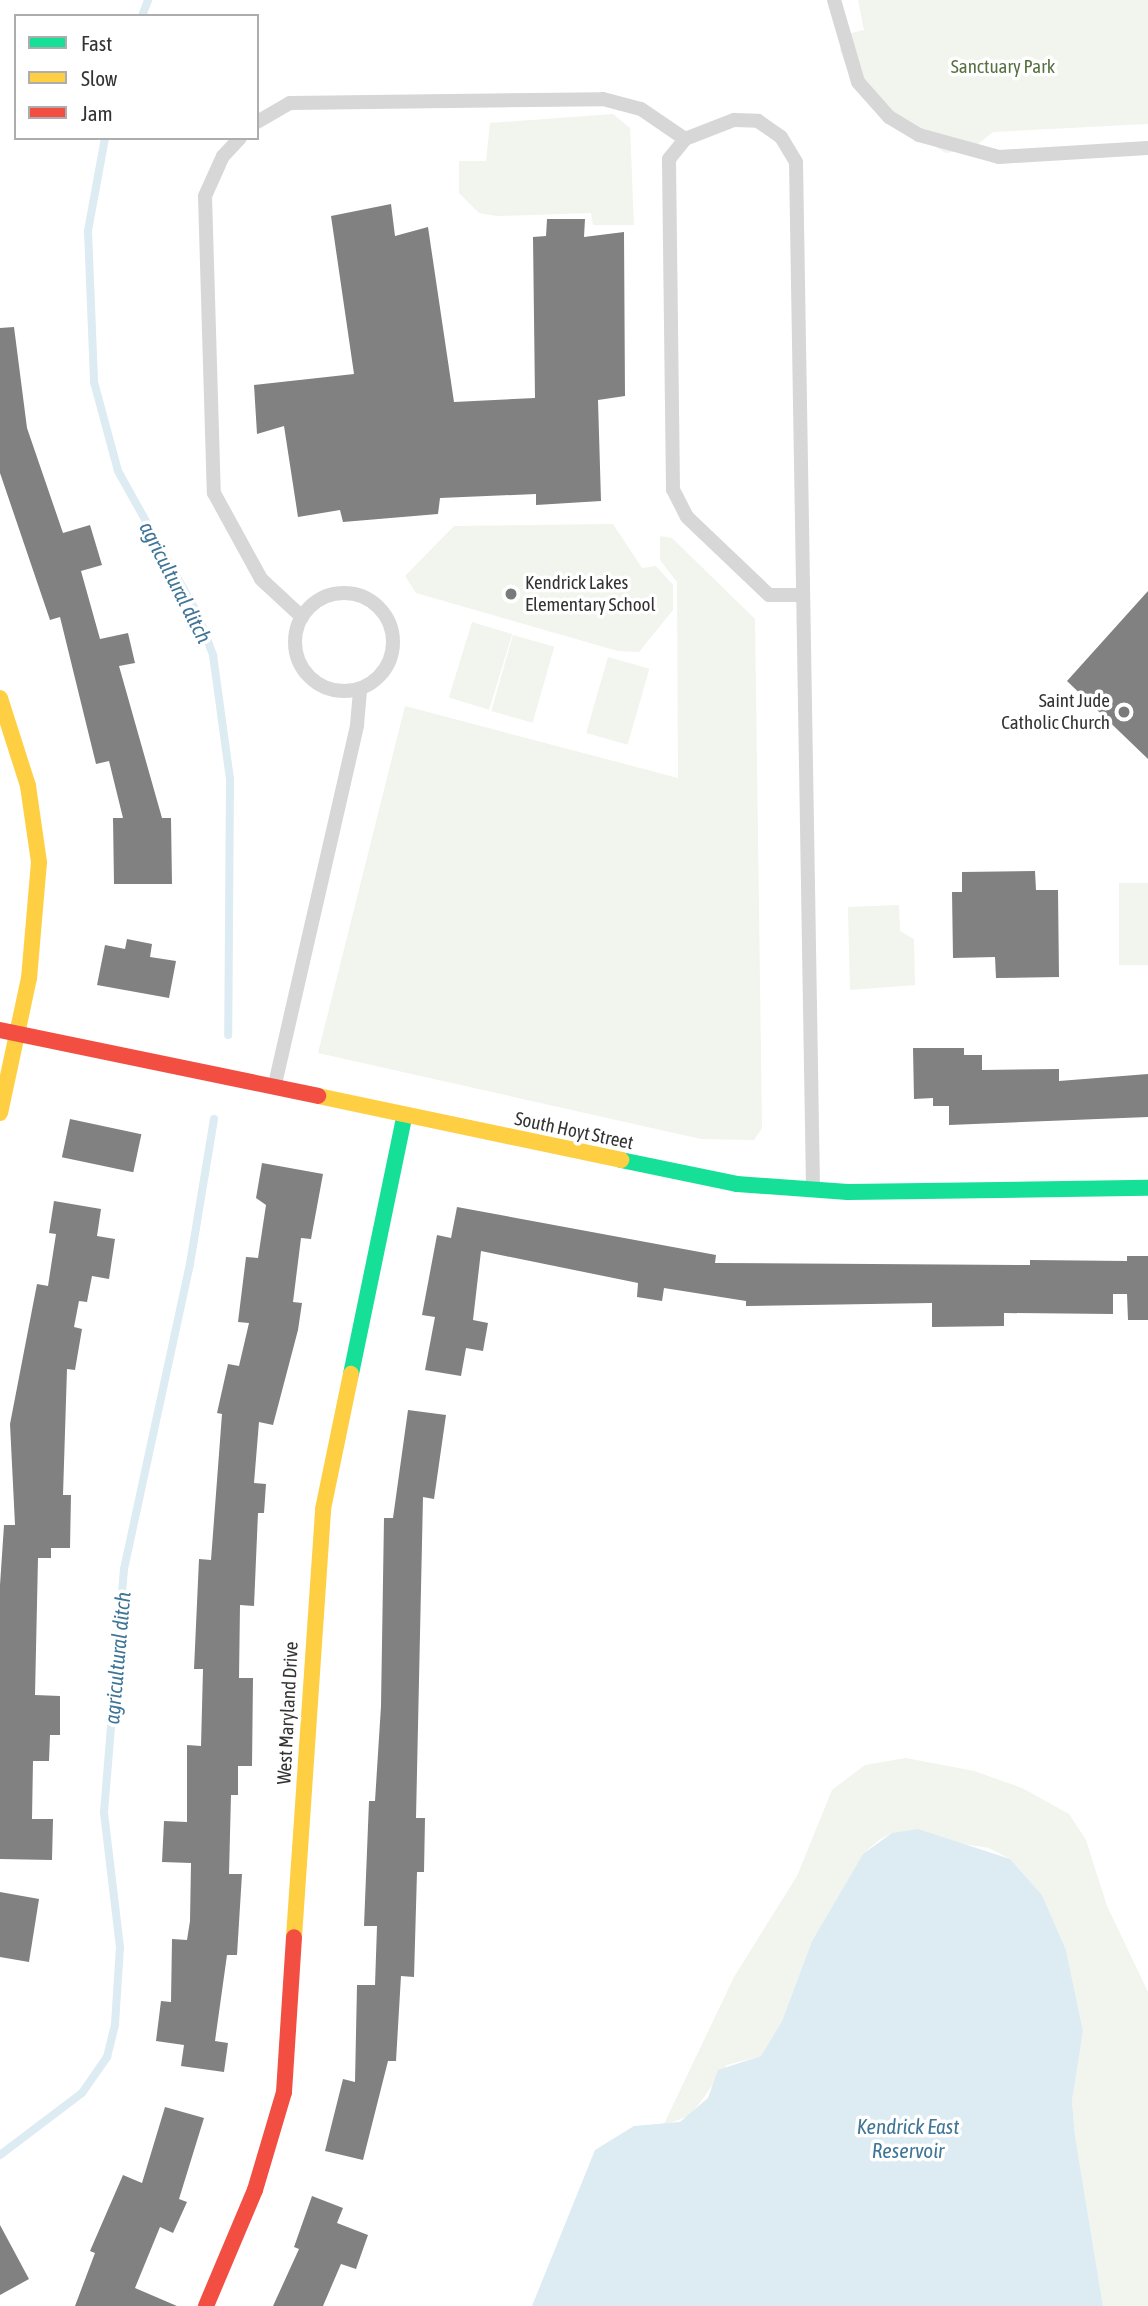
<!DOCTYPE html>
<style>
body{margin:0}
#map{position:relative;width:1148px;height:2306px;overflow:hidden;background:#fff;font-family:"Asap Condensed",sans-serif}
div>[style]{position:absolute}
.green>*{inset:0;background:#f1f5ed;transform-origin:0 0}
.water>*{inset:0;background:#ddebf3}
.stream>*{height:8px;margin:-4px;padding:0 4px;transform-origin:4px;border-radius:4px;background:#ddebf3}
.building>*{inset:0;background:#818181;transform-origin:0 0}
.lane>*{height:14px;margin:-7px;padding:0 7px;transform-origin:7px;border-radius:7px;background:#d7d7d7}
.lane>.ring{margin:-7px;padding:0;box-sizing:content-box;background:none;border:14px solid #d7d7d7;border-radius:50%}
.fast>*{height:16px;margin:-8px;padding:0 8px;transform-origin:8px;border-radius:8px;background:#16e098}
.slow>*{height:16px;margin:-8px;padding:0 8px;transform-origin:8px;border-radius:8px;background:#ffcf43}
.jam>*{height:16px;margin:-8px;padding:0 8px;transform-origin:8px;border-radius:8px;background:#f24e42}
.dots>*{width:19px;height:19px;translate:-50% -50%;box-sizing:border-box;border:4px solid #fff;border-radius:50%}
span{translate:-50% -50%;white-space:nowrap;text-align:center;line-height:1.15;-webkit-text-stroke:7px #fff;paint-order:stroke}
.park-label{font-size:19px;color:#56703f}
.poi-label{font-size:19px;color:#333}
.left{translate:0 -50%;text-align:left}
.right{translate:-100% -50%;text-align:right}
.street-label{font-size:19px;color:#333}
.water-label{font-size:21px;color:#3f7597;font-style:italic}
.legend{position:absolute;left:14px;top:14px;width:245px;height:126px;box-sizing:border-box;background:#fff;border:2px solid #adadad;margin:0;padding:9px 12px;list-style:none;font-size:21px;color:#333}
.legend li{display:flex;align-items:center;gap:14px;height:35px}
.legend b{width:35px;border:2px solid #adadad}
</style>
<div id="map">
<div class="green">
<i style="clip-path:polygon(858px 0,1148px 0,1148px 124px,993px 132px,972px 149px,946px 153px,883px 117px,853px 83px,840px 50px,843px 35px,864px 30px)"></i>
<i style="clip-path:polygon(613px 114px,630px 128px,634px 225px,593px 225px,591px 213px,497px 216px,479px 213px,459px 193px,459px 161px,486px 161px,490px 123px)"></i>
<i style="clip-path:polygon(613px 524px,642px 568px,656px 566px,673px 585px,673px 610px,639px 652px,618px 651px,416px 593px,405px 576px,454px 526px)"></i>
<i style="clip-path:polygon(660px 536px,672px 538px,755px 619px,762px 1128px,754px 1140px,701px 1139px,318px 1053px,405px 706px,678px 778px,677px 582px,660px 560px)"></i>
<i style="left:472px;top:622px;width:42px;height:79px;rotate:17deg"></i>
<i style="left:513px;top:635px;width:43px;height:79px;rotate:16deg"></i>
<i style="left:608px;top:657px;width:43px;height:79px;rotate:16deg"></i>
<i style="left:1148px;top:883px;width:82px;height:29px;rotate:90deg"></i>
<i style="clip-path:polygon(899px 905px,900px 931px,914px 939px,915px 985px,850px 990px,848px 907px)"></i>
<i style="clip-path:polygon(906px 1758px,974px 1771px,1022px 1788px,1069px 1814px,1086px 1840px,1107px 1906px,1148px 1992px,1148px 2306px,1103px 2306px,1075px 2136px,1072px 2101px,1083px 2031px,1066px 1950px,1042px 1895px,1010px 1859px,989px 1848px,892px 1833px,879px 1840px,863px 1854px,812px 1941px,782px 2021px,761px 2056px,727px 2065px,691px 2115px,663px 2126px,734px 1977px,797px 1876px,832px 1790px,865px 1765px)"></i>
</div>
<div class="water">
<i style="clip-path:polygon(918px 1829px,1010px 1859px,1042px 1895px,1066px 1950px,1083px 2031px,1072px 2101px,1075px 2136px,1103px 2306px,532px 2306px,595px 2150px,634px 2126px,680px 2122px,708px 2098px,718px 2070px,761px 2056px,782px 2021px,812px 1941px,863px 1854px,892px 1833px)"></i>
</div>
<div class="stream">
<i style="left:142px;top:16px;width:17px;rotate:-69deg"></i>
<i style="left:105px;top:138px;width:95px;rotate:100.4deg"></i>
<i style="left:88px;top:231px;width:151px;rotate:87.7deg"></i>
<i style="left:94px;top:382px;width:92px;rotate:74.9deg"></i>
<i style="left:118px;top:471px;width:165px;rotate:60.9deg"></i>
<i style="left:198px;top:615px;width:43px;rotate:69.4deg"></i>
<i style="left:213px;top:655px;width:125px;rotate:82.2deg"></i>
<i style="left:230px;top:779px;width:256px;rotate:90.4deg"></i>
<i style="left:0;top:2155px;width:103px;rotate:-37.1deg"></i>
<i style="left:82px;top:2093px;width:44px;rotate:-55.2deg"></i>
<i style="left:107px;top:2057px;width:34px;rotate:-76deg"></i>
<i style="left:115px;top:2024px;width:77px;rotate:-86.3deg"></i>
<i style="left:120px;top:1947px;width:136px;rotate:-96.8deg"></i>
<i style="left:104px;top:1812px;width:244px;rotate:-85.3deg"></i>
<i style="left:124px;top:1569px;width:312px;rotate:-77.8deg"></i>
<i style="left:190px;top:1264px;width:147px;rotate:-80.6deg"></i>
</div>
<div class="building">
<i style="clip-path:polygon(391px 204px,395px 236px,428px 227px,454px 402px,535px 398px,533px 237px,546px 236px,547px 219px,585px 219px,584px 237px,624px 232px,625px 396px,598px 400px,601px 501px,536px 505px,536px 494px,440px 498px,438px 514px,343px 522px,340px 510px,298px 517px,284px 426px,257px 434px,254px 385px,354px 374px,331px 216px)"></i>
<i style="clip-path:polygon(14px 327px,27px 428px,63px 533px,90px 525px,102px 565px,81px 571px,100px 639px,128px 633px,135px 663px,119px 666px,162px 818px,171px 818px,172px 884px,114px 884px,113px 818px,123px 818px,109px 761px,96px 764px,60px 617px,50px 620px,0 473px,0 328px)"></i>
<i style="clip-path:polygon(1148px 591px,1148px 759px,1067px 681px)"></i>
<i style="clip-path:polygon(1035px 871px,1036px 890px,1058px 890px,1059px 977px,996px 978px,995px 957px,953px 958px,952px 892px,962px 892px,962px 872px)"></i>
<i style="clip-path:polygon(127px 939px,152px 944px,150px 957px,176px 961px,169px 998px,97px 985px,105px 945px,125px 949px)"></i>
<i style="clip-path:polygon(913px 1048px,964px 1048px,964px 1055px,982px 1055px,982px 1070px,1059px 1069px,1059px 1081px,1148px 1074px,1148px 1117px,949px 1125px,949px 1106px,933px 1106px,933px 1098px,914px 1099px)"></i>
<i style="left:70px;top:1119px;width:73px;height:39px;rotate:12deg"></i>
<i style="clip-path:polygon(262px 1163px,323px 1174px,311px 1239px,301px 1238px,293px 1302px,302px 1303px,298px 1330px,273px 1425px,259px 1422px,254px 1483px,266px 1484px,264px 1513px,258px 1513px,254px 1606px,240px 1605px,239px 1678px,253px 1678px,252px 1766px,238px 1766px,238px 1795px,231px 1795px,229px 1874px,242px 1874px,237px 1955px,227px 1955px,215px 2041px,228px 2043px,224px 2072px,181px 2066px,184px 2045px,156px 2041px,161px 2001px,171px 2002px,172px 1939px,187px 1940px,190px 1921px,191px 1863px,162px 1862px,164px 1821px,187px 1822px,187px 1745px,201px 1746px,203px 1669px,194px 1669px,199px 1559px,211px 1560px,222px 1414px,217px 1413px,228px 1364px,239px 1366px,249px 1323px,238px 1322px,246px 1257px,258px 1258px,266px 1205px,256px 1198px)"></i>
<i style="clip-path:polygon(54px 1201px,101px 1209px,97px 1236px,115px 1239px,109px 1279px,92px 1276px,87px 1302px,79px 1301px,74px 1327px,82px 1329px,75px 1370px,67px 1369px,63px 1495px,71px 1495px,70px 1548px,51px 1548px,51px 1558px,38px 1558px,35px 1695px,60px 1696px,60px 1735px,50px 1735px,49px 1761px,33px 1761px,32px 1819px,53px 1819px,52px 1860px,0 1859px,0 1585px,4px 1525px,15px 1525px,10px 1424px,37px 1284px,48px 1286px,56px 1234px,49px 1233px)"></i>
<i style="clip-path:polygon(457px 1207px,716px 1255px,715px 1263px,1030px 1265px,1030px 1260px,1127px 1261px,1127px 1256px,1148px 1256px,1148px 1320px,1128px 1320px,1127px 1294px,1113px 1294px,1113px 1314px,1004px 1313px,1004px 1326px,932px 1327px,932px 1303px,746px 1306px,746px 1301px,664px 1288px,662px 1301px,637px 1297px,638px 1283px,481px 1251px,473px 1320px,488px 1323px,483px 1351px,466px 1348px,461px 1376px,425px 1370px,435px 1317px,422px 1315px,437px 1235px,451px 1238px)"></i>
<i style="clip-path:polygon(408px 1410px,446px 1415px,434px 1499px,423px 1497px,416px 1818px,425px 1818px,424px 1872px,417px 1872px,414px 1977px,401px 1976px,396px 2061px,388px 2061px,363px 2160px,325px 2151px,343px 2079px,355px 2082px,357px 1985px,375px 1985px,377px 1926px,364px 1926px,369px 1801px,375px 1801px,381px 1706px,384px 1518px,393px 1518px)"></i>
<i style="clip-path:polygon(0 1892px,39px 1899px,29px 1962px,0 1957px)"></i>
<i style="clip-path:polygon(165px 2107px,204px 2118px,179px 2199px,187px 2202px,173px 2233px,160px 2227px,135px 2288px,177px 2306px,75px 2306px,95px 2253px,90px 2251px,123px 2175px,142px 2183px)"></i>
<i style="clip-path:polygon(312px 2196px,343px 2208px,337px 2223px,368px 2235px,356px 2269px,341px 2264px,323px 2306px,273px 2306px,299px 2249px,294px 2247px)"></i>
<i style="clip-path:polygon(0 2225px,29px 2279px,0 2295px)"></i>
</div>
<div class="lane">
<i style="left:834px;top:0;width:85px;rotate:73.7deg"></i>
<i style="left:858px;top:82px;width:47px;rotate:48.5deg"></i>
<i style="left:889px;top:117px;width:35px;rotate:31deg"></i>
<i style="left:919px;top:135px;width:83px;rotate:15.4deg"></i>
<i style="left:999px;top:157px;width:149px;rotate:-3.5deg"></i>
<i style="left:257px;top:122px;width:38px;rotate:-30deg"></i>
<i style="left:290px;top:103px;width:313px;rotate:-0.7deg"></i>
<i style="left:603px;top:99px;width:39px;rotate:15deg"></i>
<i style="left:641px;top:109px;width:53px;rotate:34.3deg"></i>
<i style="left:240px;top:138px;width:25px;rotate:133deg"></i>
<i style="left:223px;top:156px;width:44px;rotate:114.2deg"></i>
<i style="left:205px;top:196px;width:297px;rotate:88.3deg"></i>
<i style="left:214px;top:493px;width:98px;rotate:61.3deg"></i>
<i style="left:261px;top:579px;width:56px;rotate:42.8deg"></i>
<i class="ring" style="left:295px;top:593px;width:84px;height:84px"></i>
<i style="left:803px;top:595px;width:34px;rotate:180deg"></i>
<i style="left:769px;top:595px;width:113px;rotate:-136.4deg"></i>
<i style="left:687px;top:517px;width:31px;rotate:-117deg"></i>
<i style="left:673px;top:489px;width:330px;rotate:-90.7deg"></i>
<i style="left:669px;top:159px;width:26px;rotate:-51deg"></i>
<i style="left:685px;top:139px;width:53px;rotate:-21.2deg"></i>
<i style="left:734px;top:120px;width:24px;rotate:2deg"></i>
<i style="left:758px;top:121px;width:28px;rotate:35deg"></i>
<i style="left:781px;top:137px;width:29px;rotate:59deg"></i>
<i style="left:796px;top:162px;width:1027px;rotate:89.05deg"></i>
<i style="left:275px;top:1084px;width:368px;rotate:-77.1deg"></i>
<i style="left:357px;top:725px;width:36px;rotate:-85deg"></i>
</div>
<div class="fast">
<i style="left:621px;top:1160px;width:118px;rotate:11.7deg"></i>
<i style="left:737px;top:1184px;width:111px;rotate:4.1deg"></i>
<i style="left:848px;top:1192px;width:300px;rotate:-0.8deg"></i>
<i style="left:351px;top:1374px;width:262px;rotate:-78.3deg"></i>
</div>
<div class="slow">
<i style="left:0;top:698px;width:92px;rotate:72.3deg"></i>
<i style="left:28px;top:786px;width:77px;rotate:81.8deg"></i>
<i style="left:39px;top:862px;width:116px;rotate:94.9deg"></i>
<i style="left:29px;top:978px;width:138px;rotate:102.1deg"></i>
<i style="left:318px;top:1096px;width:310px;rotate:11.9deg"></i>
<i style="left:294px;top:1937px;width:429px;rotate:-86.1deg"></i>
<i style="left:323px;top:1509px;width:138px;rotate:-78.3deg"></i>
</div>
<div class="jam">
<i style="left:0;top:1030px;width:325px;rotate:11.7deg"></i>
<i style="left:206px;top:2306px;width:126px;rotate:-67.1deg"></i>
<i style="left:255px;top:2190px;width:102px;rotate:-73.5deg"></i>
<i style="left:284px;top:2092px;width:155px;rotate:-86.3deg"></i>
</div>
<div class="dots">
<i style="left:511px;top:594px;background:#7a7a7a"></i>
<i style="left:1124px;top:712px;background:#7a7a7a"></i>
</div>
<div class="park-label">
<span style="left:1003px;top:67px">Sanctuary Park</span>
</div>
<div class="poi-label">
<span class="left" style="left:525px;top:594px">Kendrick Lakes<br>Elementary School</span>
<span class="right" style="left:1110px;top:712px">Saint Jude<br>Catholic Church</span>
</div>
<div class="street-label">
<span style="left:574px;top:1131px;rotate:12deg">South Hoyt Street</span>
<span style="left:288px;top:1713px;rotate:-87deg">West Maryland Drive</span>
</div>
<div class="water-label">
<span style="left:176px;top:582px;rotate:63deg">agricultural ditch</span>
<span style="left:117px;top:1658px;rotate:-85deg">agricultural ditch</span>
<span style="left:908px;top:2138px">Kendrick East<br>Reservoir</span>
</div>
<ul class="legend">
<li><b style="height:9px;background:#16e098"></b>Fast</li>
<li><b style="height:9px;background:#ffcf43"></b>Slow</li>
<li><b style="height:9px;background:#f24e42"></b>Jam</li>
</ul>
</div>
